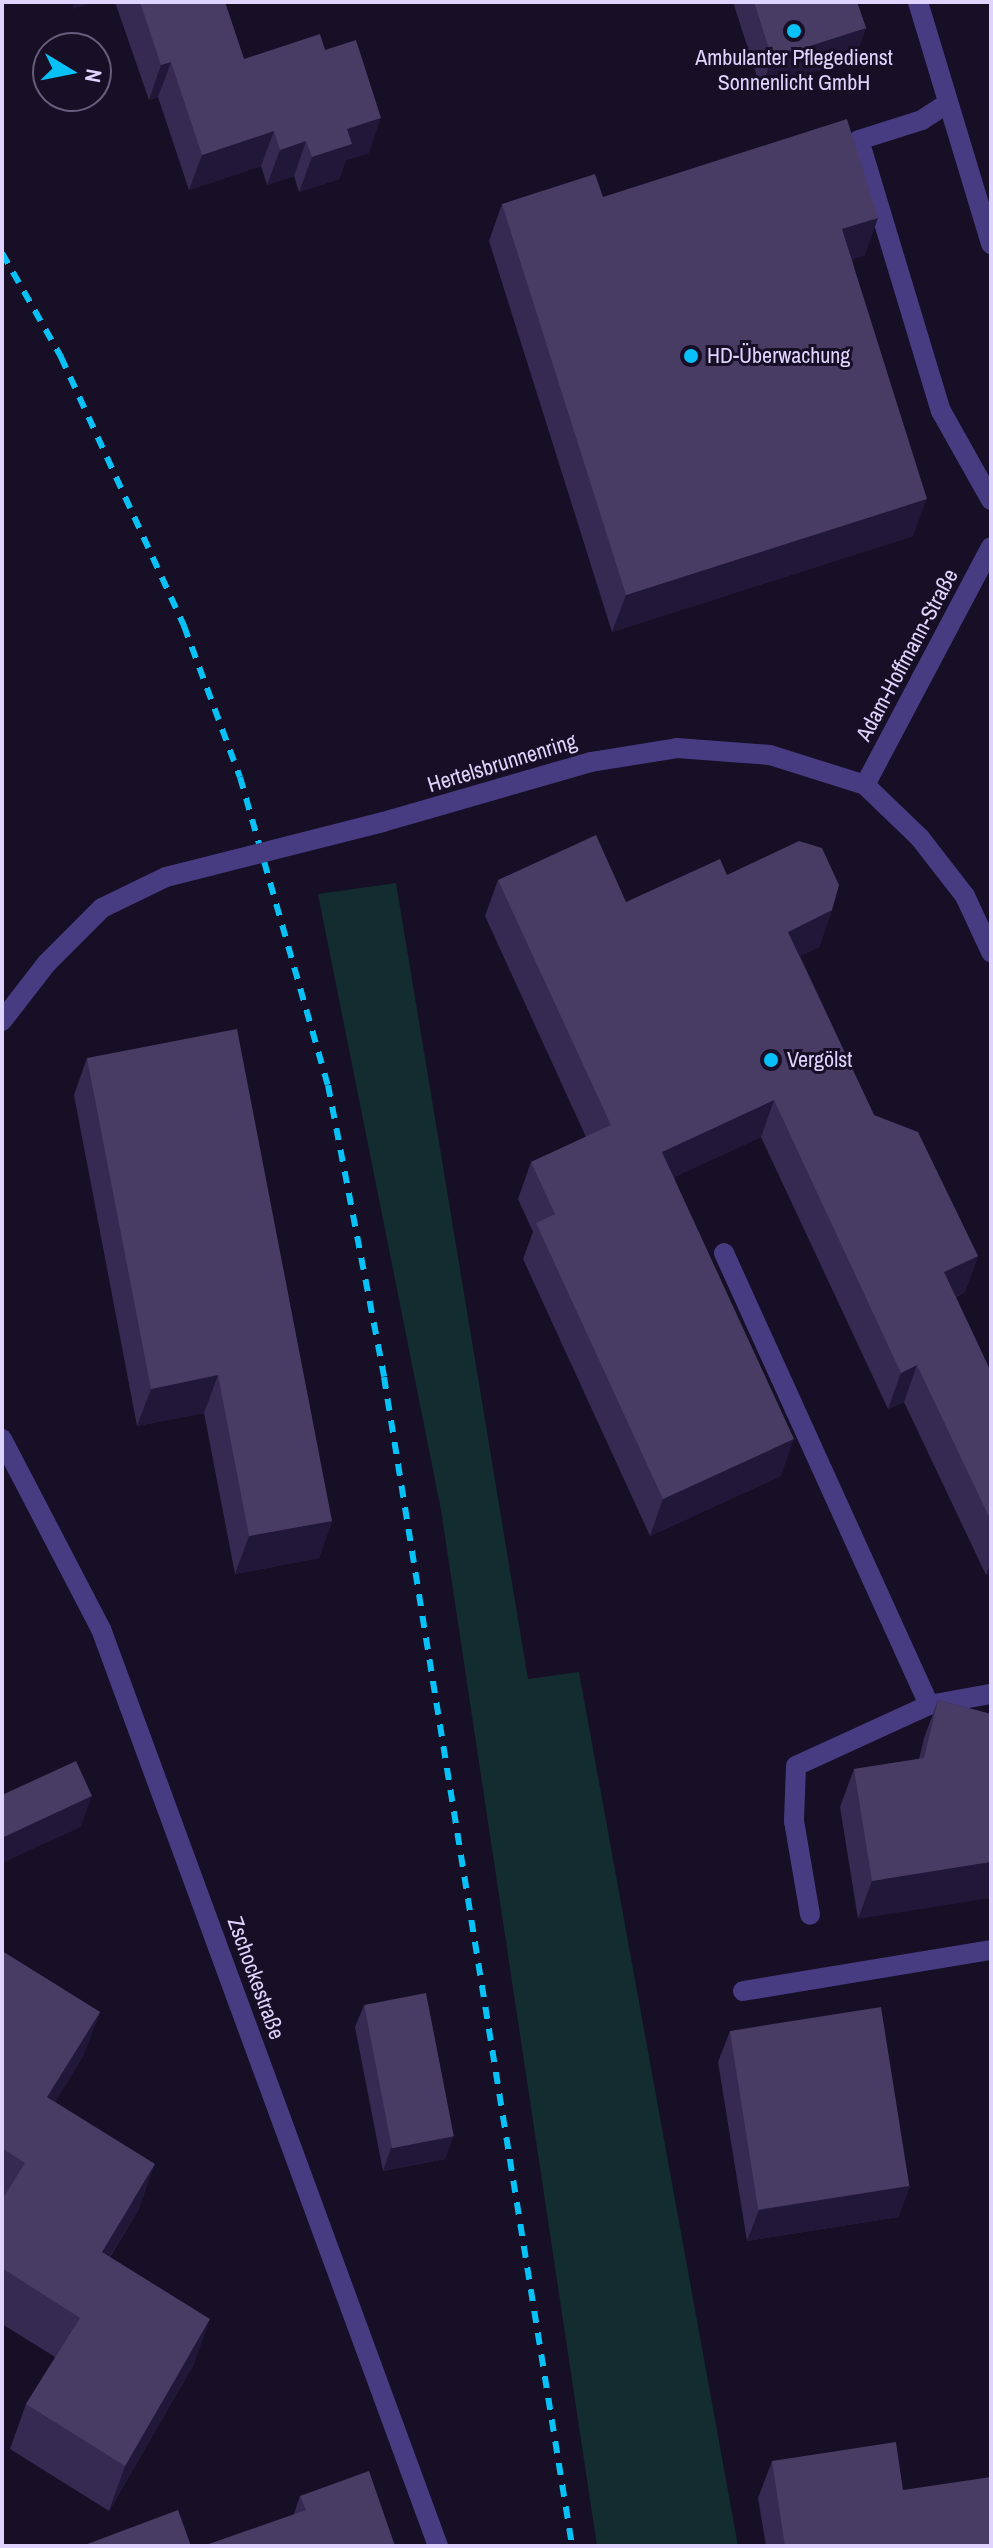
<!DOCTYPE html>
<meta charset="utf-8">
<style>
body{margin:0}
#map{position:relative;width:993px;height:2548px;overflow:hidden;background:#160f25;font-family:"Archivo Narrow",sans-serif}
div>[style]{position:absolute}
.green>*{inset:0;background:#132c2f}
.lane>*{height:20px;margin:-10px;padding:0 10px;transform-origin:10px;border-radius:10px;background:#473c82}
.street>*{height:20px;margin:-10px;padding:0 10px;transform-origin:10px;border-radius:10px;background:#473c82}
.rail>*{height:6px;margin-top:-3px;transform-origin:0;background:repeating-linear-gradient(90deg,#07c1f7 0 12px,transparent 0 22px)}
.street-bridge>*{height:20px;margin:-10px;padding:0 10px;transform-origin:10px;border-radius:10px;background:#473c82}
.wall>*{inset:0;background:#362952}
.shaded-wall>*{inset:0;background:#211738}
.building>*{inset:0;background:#483b64;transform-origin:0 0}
.dots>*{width:22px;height:22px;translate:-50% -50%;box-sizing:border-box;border:4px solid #160f25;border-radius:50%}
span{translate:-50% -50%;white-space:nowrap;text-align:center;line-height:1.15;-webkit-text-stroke:6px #160f25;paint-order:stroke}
.poi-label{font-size:22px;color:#ded4fe}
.left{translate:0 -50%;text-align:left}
.street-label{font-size:22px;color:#ded4fe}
.frame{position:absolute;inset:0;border:4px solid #ded4fe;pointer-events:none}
.north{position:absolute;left:32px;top:32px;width:80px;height:80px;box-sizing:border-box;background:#160f25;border:2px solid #665e7c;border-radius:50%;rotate:100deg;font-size:22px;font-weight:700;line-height:32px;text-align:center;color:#ded4fe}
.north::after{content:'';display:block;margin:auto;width:28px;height:36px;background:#07c1f7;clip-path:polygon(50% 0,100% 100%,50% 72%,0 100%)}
</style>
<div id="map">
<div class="green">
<i style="clip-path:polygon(396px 883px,528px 1679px,579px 1672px,738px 2546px,597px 2546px,441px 1510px,318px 894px)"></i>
</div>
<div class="lane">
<i style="left:948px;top:103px;width:31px;rotate:147deg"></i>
<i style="left:922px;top:120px;width:66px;rotate:162.4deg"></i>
<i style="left:859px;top:140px;width:283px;rotate:73.2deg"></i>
<i style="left:941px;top:411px;width:102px;rotate:60.7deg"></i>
<i style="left:724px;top:1253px;width:496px;rotate:65.6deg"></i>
<i style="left:929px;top:1705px;width:146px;rotate:155.4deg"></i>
<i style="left:796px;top:1766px;width:55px;rotate:92.1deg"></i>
<i style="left:794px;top:1821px;width:95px;rotate:80.3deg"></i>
<i style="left:929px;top:1705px;width:63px;rotate:-10.1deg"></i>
<i style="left:743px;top:1991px;width:251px;rotate:-9.4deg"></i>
</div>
<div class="street">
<i style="left:918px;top:2px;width:253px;rotate:73.2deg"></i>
<i style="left:865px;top:785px;width:269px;rotate:-62.1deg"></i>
<i style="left:383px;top:822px;width:216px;rotate:-16.1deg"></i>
<i style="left:591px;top:762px;width:87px;rotate:-9.2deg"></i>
<i style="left:677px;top:748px;width:93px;rotate:4.3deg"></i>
<i style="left:770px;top:755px;width:100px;rotate:17.5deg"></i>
<i style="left:865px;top:785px;width:76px;rotate:43.9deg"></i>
<i style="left:920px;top:838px;width:73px;rotate:52.2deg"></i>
<i style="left:965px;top:896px;width:62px;rotate:65.1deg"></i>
<i style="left:2px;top:1021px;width:72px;rotate:-52.3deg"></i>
<i style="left:46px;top:964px;width:79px;rotate:-45deg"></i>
<i style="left:102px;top:908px;width:71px;rotate:-25.8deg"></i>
<i style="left:2px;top:1439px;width:214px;rotate:62.5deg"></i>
<i style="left:101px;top:1629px;width:977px;rotate:69.82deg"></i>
</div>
<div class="rail">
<i style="left:2px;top:253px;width:120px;rotate:60.4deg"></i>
<i style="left:61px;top:357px;width:296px;rotate:65.4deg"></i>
<i style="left:184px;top:626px;width:161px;rotate:69.7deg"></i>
<i style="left:240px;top:777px;width:320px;rotate:74.1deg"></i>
<i style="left:328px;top:1085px;width:297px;rotate:79.1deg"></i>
<i style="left:384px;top:1377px;width:1184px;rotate:80.86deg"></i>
</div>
<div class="street-bridge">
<i style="left:166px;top:877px;width:224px;rotate:-14.2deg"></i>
</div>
<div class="wall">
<i style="clip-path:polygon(115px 2px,225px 2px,244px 59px,325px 50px,369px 153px,346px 160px,339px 179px,299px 192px,294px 176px,267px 185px,261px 166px,189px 190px,158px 97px,149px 100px)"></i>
<i style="clip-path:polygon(733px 2px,857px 2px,866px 28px,854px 59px,761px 89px)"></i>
<i style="clip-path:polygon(603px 197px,865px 255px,852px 259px,913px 536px,612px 632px,489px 241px,502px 204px)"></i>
<i style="clip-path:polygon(498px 880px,626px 902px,832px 910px,819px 947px,800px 956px,874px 1115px,978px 1256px,965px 1292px,956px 1297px,991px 1372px,991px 1573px,986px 1575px,904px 1402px,888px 1409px,761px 1137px,674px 1177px,781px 1476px,650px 1536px,523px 1259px,533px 1232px,518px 1199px,531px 1162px,586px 1137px,485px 916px)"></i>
<i style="clip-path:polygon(87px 1058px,332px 1521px,319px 1558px,235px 1574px,204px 1413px,137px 1426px,74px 1095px)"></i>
<i style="clip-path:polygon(938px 1700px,991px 1714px,858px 1919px,840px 1807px,854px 1769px,919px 1759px,924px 1738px)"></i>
<i style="clip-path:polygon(2px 1951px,100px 2012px,83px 2056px,55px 2102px,139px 2209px,110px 2257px,194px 2364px,109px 2511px,10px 2449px,26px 2404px,55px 2357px,2px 2324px)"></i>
<i style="clip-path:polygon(364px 2005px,453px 2136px,445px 2159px,383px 2171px,355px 2027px)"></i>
<i style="clip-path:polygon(730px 2031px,910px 2186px,898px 2217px,747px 2241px,718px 2062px)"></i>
<i style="clip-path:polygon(772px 2461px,903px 2490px,991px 2546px,766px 2546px,758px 2498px)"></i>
<i style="clip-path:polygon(300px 2496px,395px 2546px,294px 2514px)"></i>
</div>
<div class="shaded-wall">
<i style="clip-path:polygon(75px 2px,96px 2px,72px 9px)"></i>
<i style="clip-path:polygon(866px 28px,854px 59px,761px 89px,772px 58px)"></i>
<i style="clip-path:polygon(171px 62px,158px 97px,149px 100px,161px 65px)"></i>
<i style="clip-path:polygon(381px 118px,369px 153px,346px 160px,339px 179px,299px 192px,312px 157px,347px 129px)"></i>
<i style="clip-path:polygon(274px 131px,261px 166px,189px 190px,202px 155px)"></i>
<i style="clip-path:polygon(306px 141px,294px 176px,267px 185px,280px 150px)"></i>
<i style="clip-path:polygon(878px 218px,865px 255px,829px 266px,842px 229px)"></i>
<i style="clip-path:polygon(927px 499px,913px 536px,612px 632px,626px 595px)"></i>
<i style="clip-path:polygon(832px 910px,819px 947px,775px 968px,788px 932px)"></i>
<i style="clip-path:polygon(774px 1100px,761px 1137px,649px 1189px,662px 1152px)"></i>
<i style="clip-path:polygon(978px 1256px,965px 1292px,931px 1308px,944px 1272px)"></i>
<i style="clip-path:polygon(917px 1365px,904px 1402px,888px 1409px,901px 1373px)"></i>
<i style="clip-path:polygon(218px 1375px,204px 1413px,137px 1426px,151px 1389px)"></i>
<i style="clip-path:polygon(794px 1439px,781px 1476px,650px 1536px,663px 1499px)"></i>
<i style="clip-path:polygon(332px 1521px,319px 1558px,235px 1574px,249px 1536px)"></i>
<i style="clip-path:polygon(991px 1561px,991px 1573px,986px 1575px)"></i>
<i style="clip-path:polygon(92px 1796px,81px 1827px,2px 1863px,2px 1838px)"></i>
<i style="clip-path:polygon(991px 1862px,991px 1898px,858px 1919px,872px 1881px)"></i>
<i style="clip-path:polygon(100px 2012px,83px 2056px,31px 2141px,47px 2097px)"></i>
<i style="clip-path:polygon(453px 2136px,445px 2159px,383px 2171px,391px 2148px)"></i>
<i style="clip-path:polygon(155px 2164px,139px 2209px,85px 2296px,102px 2252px)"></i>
<i style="clip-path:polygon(910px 2186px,898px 2217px,747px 2241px,759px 2210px)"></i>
<i style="clip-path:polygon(210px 2319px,194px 2364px,109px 2511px,125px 2466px)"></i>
</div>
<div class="building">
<i style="clip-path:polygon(140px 2px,225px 2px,244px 59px,320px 34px,325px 50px,356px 40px,381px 118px,347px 129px,352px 144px,312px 157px,306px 141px,280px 150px,274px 131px,202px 155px,171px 62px,161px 65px)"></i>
<i style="clip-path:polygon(754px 2px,857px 2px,866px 28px,772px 58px)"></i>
<i style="clip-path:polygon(847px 119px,878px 218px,842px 229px,927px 499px,626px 595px,502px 204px,595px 174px,603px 197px)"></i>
<i style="clip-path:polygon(596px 835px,626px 902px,720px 859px,727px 875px,799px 841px,822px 848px,839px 885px,832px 910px,788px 932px,874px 1115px,918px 1132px,978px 1256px,944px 1272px,991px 1372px,991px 1521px,917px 1365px,901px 1373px,774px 1100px,662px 1152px,794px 1439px,663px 1499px,536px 1223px,555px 1214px,531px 1162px,611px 1125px,498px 880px)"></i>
<i style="clip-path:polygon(237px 1029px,332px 1521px,249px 1536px,218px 1375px,151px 1389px,87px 1058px)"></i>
<i style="clip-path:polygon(938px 1700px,991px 1714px,991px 1862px,872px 1881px,854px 1769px,924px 1758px)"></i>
<i style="clip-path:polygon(76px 1761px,92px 1796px,2px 1838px,2px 1795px)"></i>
<i style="clip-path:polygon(2px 1951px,100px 2012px,47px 2097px,155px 2164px,102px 2252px,210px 2319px,125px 2466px,26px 2404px,80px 2318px,2px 2268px,2px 2200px,25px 2163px,2px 2148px)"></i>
<i style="left:426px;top:1993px;width:146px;height:63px;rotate:79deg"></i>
<i style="left:881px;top:2007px;width:181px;height:153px;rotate:81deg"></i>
<i style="clip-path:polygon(896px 2442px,903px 2490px,991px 2477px,991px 2546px,785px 2546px,772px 2461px)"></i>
<i style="clip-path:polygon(369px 2471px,395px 2546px,203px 2546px,306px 2510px,300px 2496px)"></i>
<i style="clip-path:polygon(178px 2510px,191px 2546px,82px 2546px)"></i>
</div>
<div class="dots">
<i style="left:794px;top:31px;background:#07c1f7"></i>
<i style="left:691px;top:356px;background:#07c1f7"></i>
<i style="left:771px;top:1060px;background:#07c1f7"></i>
</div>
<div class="poi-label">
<span style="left:794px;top:70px">Ambulanter Pflegedienst<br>Sonnenlicht GmbH</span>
<span class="left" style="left:707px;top:356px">HD-Überwachung</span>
<span class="left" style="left:787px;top:1060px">Vergölst</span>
</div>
<div class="street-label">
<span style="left:907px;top:655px;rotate:-62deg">Adam-Hoffmann-Straße</span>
<span style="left:502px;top:763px;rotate:-17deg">Hertelsbrunnenring</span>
<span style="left:256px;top:1978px;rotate:70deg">Zschockestraße</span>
</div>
<div class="frame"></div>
<div class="north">N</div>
</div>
